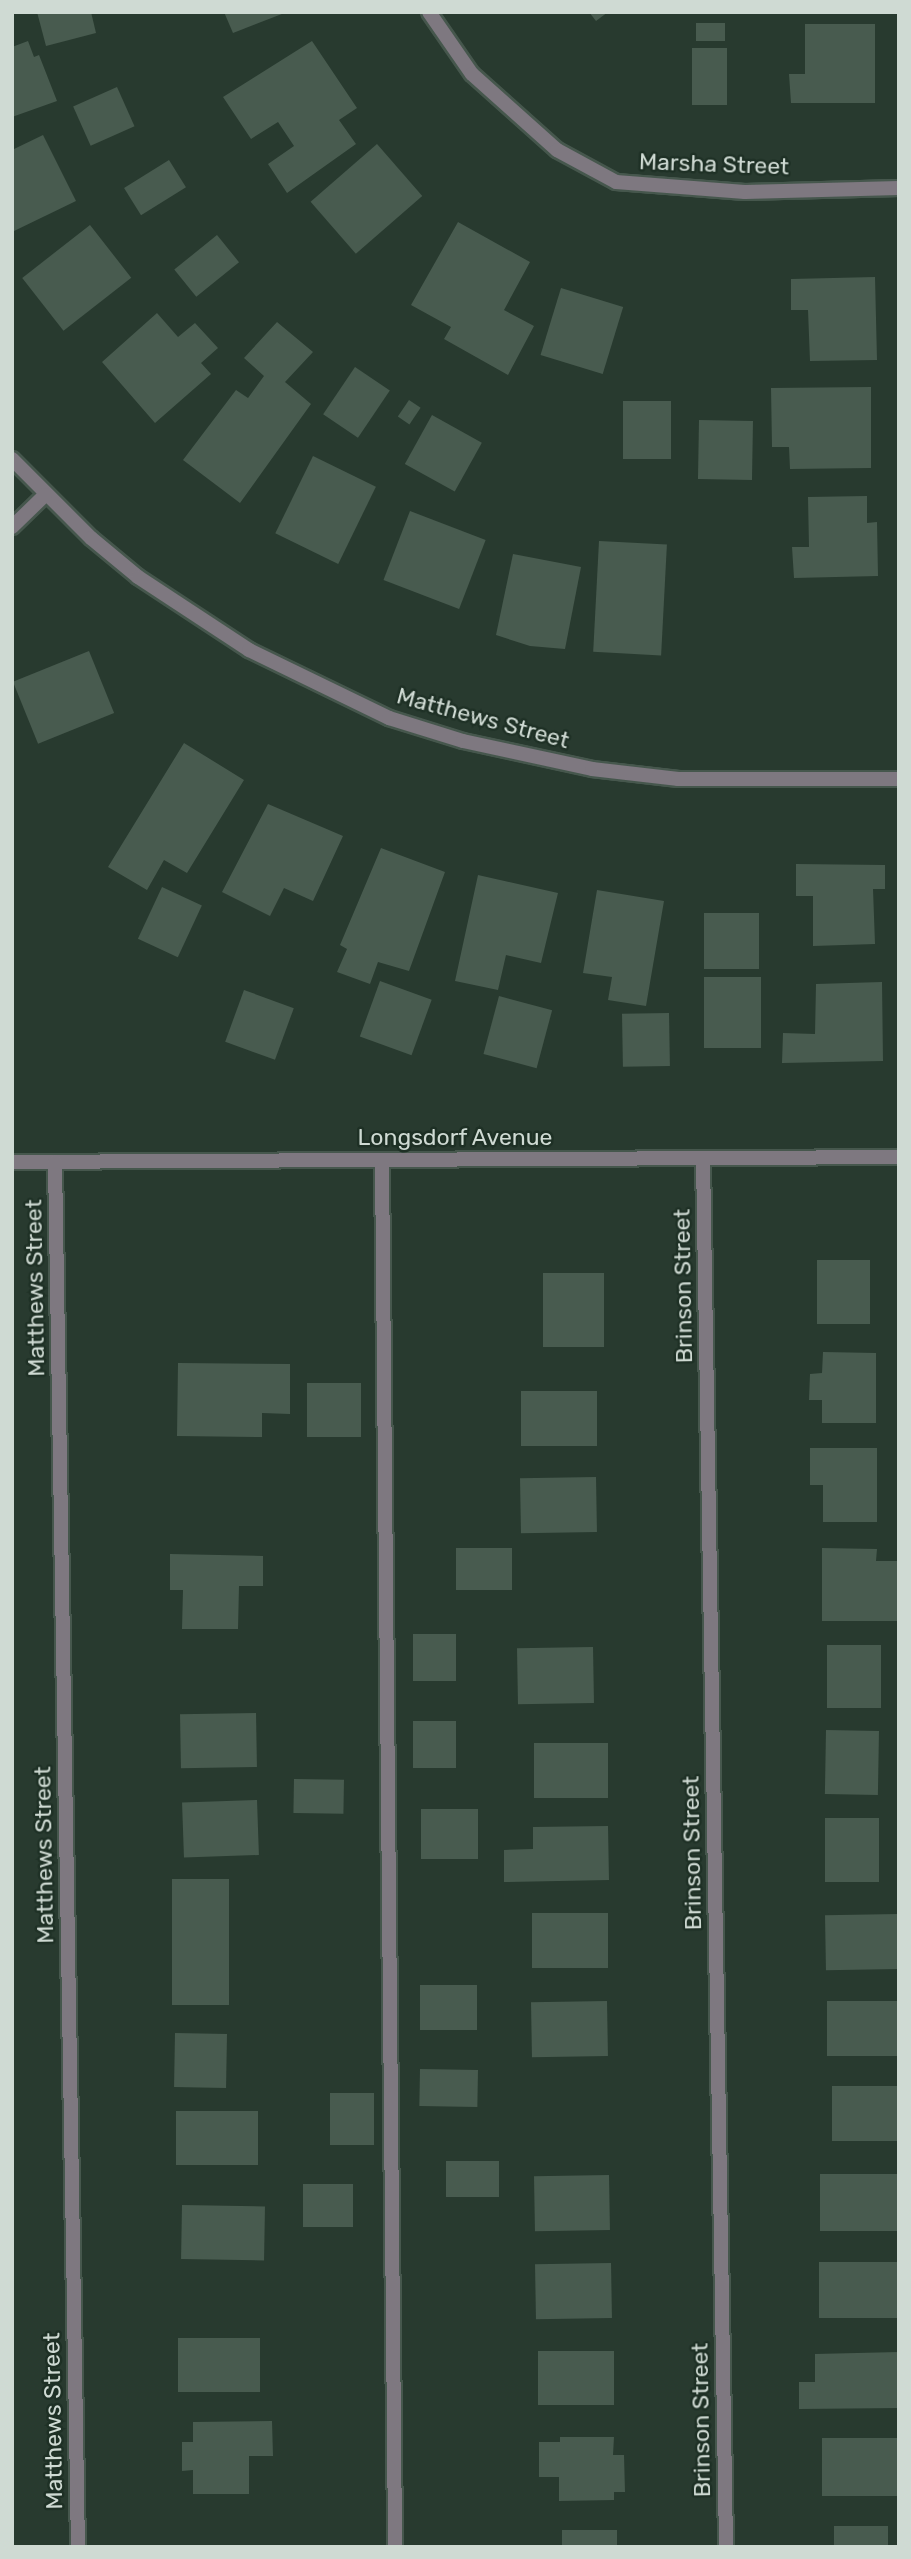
<!DOCTYPE html>
<style>
body{margin:0}
#map{position:relative;width:911px;height:2559px;overflow:hidden;background:#283a2f;font-family:Rubik,sans-serif}
div>[style]{position:absolute}
.building>*{inset:0;background:#485b4f;transform-origin:0 0}
.roads{filter:drop-shadow(2px 0 #46574d) drop-shadow(-2px 0 #46574d) drop-shadow(0 2px #46574d) drop-shadow(0 -2px #46574d)}
.service>*{height:14px;margin:-7px;padding:0 7px;transform-origin:7px;border-radius:7px;background:#7e7880}
.minor>*{height:14px;margin:-7px;padding:0 7px;transform-origin:7px;border-radius:7px;background:#7e7880}
span{translate:-50% -50%;white-space:nowrap;text-align:center;line-height:1.15;-webkit-text-stroke:5px #1e3025;paint-order:stroke}
.street-label{font-size:23px;color:#cfdad3}
.frame{position:absolute;inset:0;border:14px solid #cfdad3;pointer-events:none}
</style>
<div id="map">
<div class="building">
<i style="clip-path:polygon(37px 12px,91px 12px,96px 33px,46px 46px)"></i>
<i style="clip-path:polygon(224px 12px,287px 12px,233px 33px)"></i>
<i style="clip-path:polygon(589px 12px,608px 12px,596px 21px)"></i>
<i style="left:696px;top:23px;width:29px;height:18px"></i>
<i style="clip-path:polygon(805px 24px,875px 24px,875px 103px,791px 103px,789px 74px,805px 74px)"></i>
<i style="clip-path:polygon(28px 41px,34px 57px,39px 55px,57px 101px,12px 117px,12px 47px)"></i>
<i style="clip-path:polygon(312px 41px,357px 108px,339px 120px,356px 144px,287px 193px,268px 164px,294px 146px,278px 122px,251px 139px,223px 97px)"></i>
<i style="left:692px;top:48px;width:35px;height:57px"></i>
<i style="left:117px;top:87px;width:43px;height:48px;rotate:66deg"></i>
<i style="clip-path:polygon(43px 135px,76px 201px,12px 232px,12px 150px)"></i>
<i style="left:377px;top:144px;width:69px;height:88px;rotate:49deg"></i>
<i style="left:169px;top:160px;width:32px;height:53px;rotate:58deg"></i>
<i style="clip-path:polygon(458px 222px,530px 262px,504px 310px,534px 326px,508px 375px,444px 339px,451px 327px,411px 305px)"></i>
<i style="left:90px;top:225px;width:67px;height:86px;rotate:52deg"></i>
<i style="left:217px;top:235px;width:35px;height:55px;rotate:51deg"></i>
<i style="clip-path:polygon(875px 277px,877px 360px,810px 361px,808px 310px,791px 310px,791px 279px)"></i>
<i style="left:561px;top:288px;width:65px;height:70px;rotate:17deg"></i>
<i style="clip-path:polygon(157px 313px,178px 337px,195px 323px,218px 348px,201px 363px,211px 374px,155px 423px,102px 362px)"></i>
<i style="clip-path:polygon(277px 322px,313px 352px,285px 382px,311px 404px,240px 503px,183px 460px,236px 390px,248px 398px,264px 376px,244px 358px)"></i>
<i style="left:355px;top:367px;width:42px;height:57px;rotate:34deg"></i>
<i style="clip-path:polygon(871px 387px,871px 468px,790px 469px,789px 447px,772px 447px,771px 388px)"></i>
<i style="left:409px;top:400px;width:14px;height:20px;rotate:34deg"></i>
<i style="left:671px;top:401px;width:58px;height:48px;rotate:90deg"></i>
<i style="left:432px;top:415px;width:57px;height:56px;rotate:29deg"></i>
<i style="left:753px;top:421px;width:59px;height:54px;rotate:91deg"></i>
<i style="left:313px;top:456px;width:70px;height:86px;rotate:26deg"></i>
<i style="clip-path:polygon(867px 496px,867px 523px,877px 522px,878px 576px,794px 578px,792px 547px,809px 547px,808px 497px)"></i>
<i style="left:410px;top:511px;width:81px;height:74px;rotate:21deg"></i>
<i style="left:599px;top:541px;width:68px;height:111px;rotate:3deg"></i>
<i style="clip-path:polygon(513px 554px,581px 567px,565px 649px,530px 646px,496px 635px)"></i>
<i style="left:89px;top:651px;width:67px;height:82px;rotate:68deg"></i>
<i style="clip-path:polygon(184px 743px,244px 780px,187px 873px,164px 860px,147px 890px,108px 867px)"></i>
<i style="clip-path:polygon(268px 804px,343px 836px,313px 901px,284px 888px,270px 916px,222px 892px)"></i>
<i style="clip-path:polygon(381px 848px,445px 872px,409px 971px,378px 962px,370px 984px,337px 972px,347px 949px,340px 945px)"></i>
<i style="clip-path:polygon(796px 864px,885px 865px,885px 889px,873px 889px,875px 944px,813px 946px,813px 896px,796px 896px)"></i>
<i style="clip-path:polygon(478px 875px,558px 893px,541px 963px,506px 955px,498px 990px,455px 981px)"></i>
<i style="left:162px;top:887px;width:44px;height:57px;rotate:25deg"></i>
<i style="clip-path:polygon(597px 890px,664px 901px,646px 1006px,608px 1000px,612px 977px,583px 973px)"></i>
<i style="left:759px;top:913px;width:56px;height:55px;rotate:90deg"></i>
<i style="left:704px;top:977px;width:57px;height:71px"></i>
<i style="left:380px;top:981px;width:55px;height:59px;rotate:20deg"></i>
<i style="clip-path:polygon(882px 982px,883px 1061px,782px 1063px,783px 1033px,815px 1034px,816px 984px)"></i>
<i style="left:244px;top:990px;width:53px;height:55px;rotate:20deg"></i>
<i style="left:499px;top:996px;width:55px;height:60px;rotate:15deg"></i>
<i style="left:669px;top:1013px;width:53px;height:47px;rotate:89deg"></i>
<i style="left:817px;top:1260px;width:53px;height:64px"></i>
<i style="left:543px;top:1273px;width:61px;height:74px"></i>
<i style="clip-path:polygon(823px 1352px,876px 1353px,876px 1423px,822px 1423px,822px 1400px,809px 1400px,810px 1374px,822px 1373px)"></i>
<i style="clip-path:polygon(178px 1363px,290px 1364px,290px 1414px,262px 1413px,262px 1437px,177px 1436px)"></i>
<i style="left:307px;top:1383px;width:54px;height:54px"></i>
<i style="left:597px;top:1391px;width:55px;height:76px;rotate:90deg"></i>
<i style="clip-path:polygon(810px 1448px,877px 1448px,877px 1522px,823px 1522px,823px 1485px,810px 1485px)"></i>
<i style="left:596px;top:1477px;width:55px;height:76px;rotate:89deg"></i>
<i style="left:456px;top:1548px;width:56px;height:42px"></i>
<i style="clip-path:polygon(822px 1548px,877px 1549px,876px 1561px,899px 1561px,899px 1621px,822px 1621px)"></i>
<i style="clip-path:polygon(170px 1554px,263px 1556px,263px 1586px,239px 1586px,238px 1629px,182px 1629px,183px 1590px,170px 1590px)"></i>
<i style="left:413px;top:1634px;width:43px;height:47px"></i>
<i style="left:827px;top:1645px;width:54px;height:63px"></i>
<i style="left:593px;top:1647px;width:56px;height:76px;rotate:89deg"></i>
<i style="left:256px;top:1713px;width:54px;height:76px;rotate:89deg"></i>
<i style="left:413px;top:1721px;width:43px;height:47px"></i>
<i style="left:826px;top:1730px;width:53px;height:64px;rotate:1deg"></i>
<i style="left:534px;top:1743px;width:74px;height:55px"></i>
<i style="left:294px;top:1779px;width:50px;height:34px;rotate:1deg"></i>
<i style="left:257px;top:1800px;width:55px;height:75px;rotate:88deg"></i>
<i style="left:478px;top:1809px;width:50px;height:57px;rotate:90deg"></i>
<i style="left:825px;top:1818px;width:54px;height:64px"></i>
<i style="clip-path:polygon(608px 1826px,609px 1880px,504px 1882px,504px 1850px,533px 1849px,533px 1827px)"></i>
<i style="left:172px;top:1879px;width:57px;height:126px"></i>
<i style="left:608px;top:1913px;width:55px;height:76px;rotate:90deg"></i>
<i style="left:898px;top:1914px;width:55px;height:73px;rotate:89deg"></i>
<i style="left:420px;top:1985px;width:57px;height:45px"></i>
<i style="left:607px;top:2001px;width:55px;height:76px;rotate:89deg"></i>
<i style="left:899px;top:2001px;width:55px;height:72px;rotate:90deg"></i>
<i style="left:175px;top:2033px;width:52px;height:54px;rotate:1deg"></i>
<i style="left:420px;top:2069px;width:58px;height:37px;rotate:1deg"></i>
<i style="left:899px;top:2086px;width:55px;height:67px;rotate:90deg"></i>
<i style="left:330px;top:2093px;width:44px;height:52px"></i>
<i style="left:176px;top:2111px;width:82px;height:54px"></i>
<i style="left:446px;top:2161px;width:53px;height:36px"></i>
<i style="left:820px;top:2174px;width:79px;height:57px"></i>
<i style="left:609px;top:2175px;width:55px;height:75px;rotate:89deg"></i>
<i style="left:303px;top:2184px;width:50px;height:43px"></i>
<i style="left:182px;top:2205px;width:83px;height:54px;rotate:1deg"></i>
<i style="left:819px;top:2262px;width:80px;height:56px"></i>
<i style="left:611px;top:2263px;width:55px;height:76px;rotate:89deg"></i>
<i style="left:178px;top:2338px;width:82px;height:54px"></i>
<i style="left:614px;top:2351px;width:54px;height:76px;rotate:90deg"></i>
<i style="clip-path:polygon(899px 2352px,899px 2408px,799px 2409px,799px 2382px,815px 2382px,815px 2354px)"></i>
<i style="clip-path:polygon(272px 2421px,273px 2456px,249px 2456px,249px 2494px,193px 2494px,193px 2470px,182px 2471px,182px 2442px,193px 2442px,193px 2422px)"></i>
<i style="clip-path:polygon(560px 2437px,614px 2437px,613px 2455px,624px 2455px,625px 2492px,614px 2492px,614px 2500px,559px 2501px,559px 2477px,539px 2477px,539px 2442px,560px 2442px)"></i>
<i style="left:899px;top:2438px;width:58px;height:77px;rotate:90deg"></i>
<i style="left:834px;top:2526px;width:54px;height:21px"></i>
<i style="left:562px;top:2530px;width:55px;height:17px"></i>
</div>
<div class="roads">
<div class="service">
<i style="left:382px;top:1160px;width:1387px;rotate:89.46deg"></i>
</div>
<div class="minor">
<i style="left:429px;top:12px;width:75px;rotate:55.3deg"></i>
<i style="left:472px;top:74px;width:114px;rotate:41.8deg"></i>
<i style="left:557px;top:150px;width:67px;rotate:28.5deg"></i>
<i style="left:616px;top:182px;width:129px;rotate:4.4deg"></i>
<i style="left:745px;top:192px;width:154px;rotate:-1.5deg"></i>
<i style="left:12px;top:459px;width:112px;rotate:45deg"></i>
<i style="left:91px;top:538px;width:61px;rotate:39.7deg"></i>
<i style="left:138px;top:577px;width:133px;rotate:33.3deg"></i>
<i style="left:249px;top:650px;width:156px;rotate:25.9deg"></i>
<i style="left:389px;top:718px;width:77px;rotate:17.3deg"></i>
<i style="left:463px;top:741px;width:132px;rotate:12.2deg"></i>
<i style="left:592px;top:769px;width:87px;rotate:6.6deg"></i>
<i style="left:678px;top:779px;width:221px"></i>
<i style="left:12px;top:527px;width:46px;rotate:-44.1deg"></i>
<i style="left:703px;top:1158px;width:1389px;rotate:89.05deg"></i>
<i style="left:12px;top:1162px;width:887px;rotate:-0.32deg"></i>
<i style="left:55px;top:1162px;width:1385px;rotate:89.05deg"></i>
</div>
</div>
<div class="street-label">
<span style="left:714px;top:164px;rotate:2deg">Marsha Street</span>
<span style="left:483px;top:718px;rotate:15deg">Matthews Street</span>
<span style="left:455px;top:1137px">Longsdorf Avenue</span>
<span style="left:683px;top:1286px;rotate:-91deg">Brinson Street</span>
<span style="left:35px;top:1288px;rotate:-91deg">Matthews Street</span>
<span style="left:692px;top:1853px;rotate:-91deg">Brinson Street</span>
<span style="left:44px;top:1855px;rotate:-91deg">Matthews Street</span>
<span style="left:701px;top:2420px;rotate:-91deg">Brinson Street</span>
<span style="left:53px;top:2421px;rotate:-91deg">Matthews Street</span>
</div>
<div class="frame"></div>
</div>
